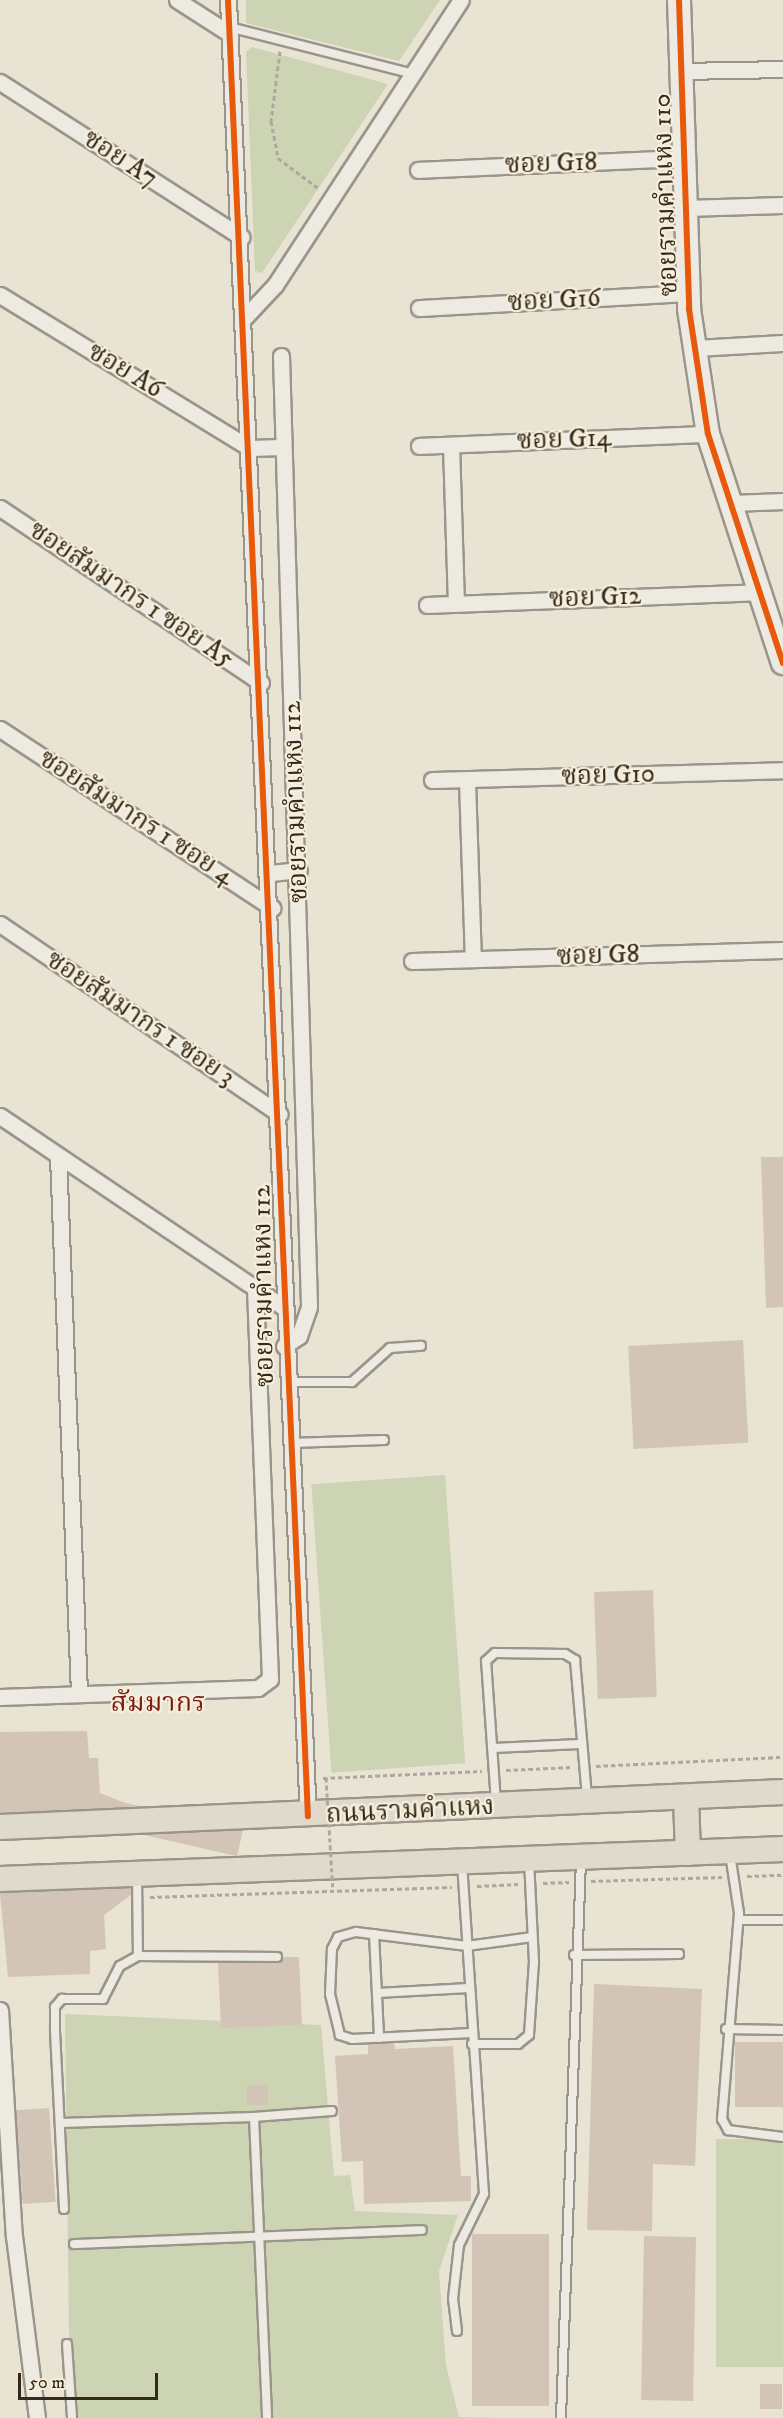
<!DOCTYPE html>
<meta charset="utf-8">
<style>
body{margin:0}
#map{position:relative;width:783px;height:2418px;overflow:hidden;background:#e9e3d3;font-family:"IM FELL DW Pica","Noto Serif Thai",serif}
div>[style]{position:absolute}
.green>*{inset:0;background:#ccd4b4;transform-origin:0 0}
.building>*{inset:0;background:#d2c5b7;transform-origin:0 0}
.path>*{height:3px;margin-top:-1.5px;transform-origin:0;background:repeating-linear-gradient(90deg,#aba8a0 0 4.5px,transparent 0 7.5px)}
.roads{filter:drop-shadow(2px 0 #9a958b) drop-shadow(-2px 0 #9a958b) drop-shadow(0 2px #9a958b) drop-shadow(0 -2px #9a958b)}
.lane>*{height:8px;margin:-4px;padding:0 4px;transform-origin:4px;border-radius:4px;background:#edeae2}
.street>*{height:15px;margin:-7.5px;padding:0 7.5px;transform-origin:7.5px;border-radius:7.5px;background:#edeae2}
.secondary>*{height:22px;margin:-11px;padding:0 11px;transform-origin:11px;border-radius:11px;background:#edeae2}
.primary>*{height:24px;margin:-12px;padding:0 12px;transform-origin:12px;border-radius:12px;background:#e0dacd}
.path-bridge>*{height:3px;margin-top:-1.5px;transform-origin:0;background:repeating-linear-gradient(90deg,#aba8a0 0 4.5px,transparent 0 7.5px)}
.cycleway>*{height:6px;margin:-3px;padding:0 3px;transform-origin:3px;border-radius:3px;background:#e8590c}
span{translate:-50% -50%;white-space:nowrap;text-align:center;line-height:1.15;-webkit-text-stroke:4.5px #f7efdc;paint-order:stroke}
.street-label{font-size:26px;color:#34291a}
.neighbourhood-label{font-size:27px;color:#7a1f14}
.scale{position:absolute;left:18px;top:2373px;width:140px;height:27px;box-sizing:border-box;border:3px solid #34291a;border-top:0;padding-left:8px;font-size:18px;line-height:21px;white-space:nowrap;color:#34291a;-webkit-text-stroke:4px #f7efdc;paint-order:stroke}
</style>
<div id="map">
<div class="green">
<i style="clip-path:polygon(246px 0,440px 0,399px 61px,246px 23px)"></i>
<i style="clip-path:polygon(252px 47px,388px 84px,262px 273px,255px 271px,246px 52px)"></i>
<i style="left:445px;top:1475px;width:289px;height:134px;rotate:86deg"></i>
<i style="clip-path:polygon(65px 2014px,321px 2025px,334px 2176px,350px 2175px,355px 2211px,458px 2215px,439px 2271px,446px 2365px,459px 2417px,502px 2418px,70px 2418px)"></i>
<i style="left:783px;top:2139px;width:228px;height:67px;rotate:90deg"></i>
</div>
<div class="building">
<i style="clip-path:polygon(761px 1157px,783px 1157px,783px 1307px,766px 1308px)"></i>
<i style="left:743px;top:1340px;width:103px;height:115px;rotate:87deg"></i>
<i style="left:653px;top:1590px;width:107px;height:59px;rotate:88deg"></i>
<i style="clip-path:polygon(87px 1731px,89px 1758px,98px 1758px,100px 1793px,135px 1807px,0 1813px,0 1732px)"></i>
<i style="left:243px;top:1830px;width:27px;height:243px;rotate:103deg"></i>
<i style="clip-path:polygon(131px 1888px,131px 1895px,104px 1915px,106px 1949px,90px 1951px,90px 1974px,8px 1977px,0 1893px)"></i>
<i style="clip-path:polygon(283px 1957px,299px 1957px,302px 2025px,221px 2028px,218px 1963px,277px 1963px)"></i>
<i style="clip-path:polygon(594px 1984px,702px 1989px,695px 2166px,653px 2164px,652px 2231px,587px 2230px)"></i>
<i style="left:783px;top:2042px;width:65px;height:48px;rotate:90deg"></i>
<i style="clip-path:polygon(394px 2043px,395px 2049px,453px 2046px,461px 2176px,471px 2176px,471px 2201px,364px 2204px,363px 2161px,342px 2162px,335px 2056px,368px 2054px,368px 2044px)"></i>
<i style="left:247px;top:2085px;width:21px;height:20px"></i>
<i style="left:49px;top:2108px;width:94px;height:33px;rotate:86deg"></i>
<i style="left:549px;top:2234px;width:172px;height:77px;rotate:90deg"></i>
<i style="left:644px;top:2236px;width:52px;height:164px;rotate:1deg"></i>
<i style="left:760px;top:2384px;width:22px;height:25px"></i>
</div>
<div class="path">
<i style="left:280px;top:51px;width:71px;rotate:97.3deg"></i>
<i style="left:271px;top:121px;width:38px;rotate:79deg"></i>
<i style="left:278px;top:158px;width:50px;rotate:36.9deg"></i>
<i style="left:596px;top:1766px;width:187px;rotate:-2.8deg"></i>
<i style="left:506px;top:1770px;width:65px;rotate:-2.6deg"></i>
<i style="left:323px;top:1778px;width:159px;rotate:-2.5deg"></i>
<i style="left:747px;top:1876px;width:36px;rotate:-2deg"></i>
<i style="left:591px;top:1881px;width:131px;rotate:-1.7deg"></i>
<i style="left:543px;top:1883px;width:26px;rotate:-2deg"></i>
<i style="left:477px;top:1886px;width:41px;rotate:-2.8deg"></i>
<i style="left:150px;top:1897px;width:302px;rotate:-1.9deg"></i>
</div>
<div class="roads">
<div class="lane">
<i style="left:229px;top:27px;width:190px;rotate:14.3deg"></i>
<i style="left:287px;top:1382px;width:65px"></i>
<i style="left:352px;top:1382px;width:51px;rotate:-41.8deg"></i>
<i style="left:390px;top:1348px;width:31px;rotate:-4deg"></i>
<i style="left:290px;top:1443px;width:94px;rotate:-1.8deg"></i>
<i style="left:492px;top:1748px;width:89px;rotate:-2.6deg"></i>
<i style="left:496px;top:1803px;width:142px;rotate:-94deg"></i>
<i style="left:486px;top:1661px;width:12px;rotate:-42deg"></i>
<i style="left:495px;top:1653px;width:70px;rotate:0.8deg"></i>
<i style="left:565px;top:1654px;width:12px;rotate:31deg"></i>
<i style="left:575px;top:1660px;width:139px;rotate:85deg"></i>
<i style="left:730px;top:1854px;width:60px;rotate:81.3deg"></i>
<i style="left:739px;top:1913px;width:207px;rotate:94.7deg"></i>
<i style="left:722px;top:2119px;width:13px;rotate:61deg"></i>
<i style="left:728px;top:2130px;width:55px;rotate:7.3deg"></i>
<i style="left:137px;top:1877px;width:79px;rotate:89.3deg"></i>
<i style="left:739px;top:1920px;width:44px"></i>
<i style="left:374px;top:1934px;width:104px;rotate:87.2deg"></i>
<i style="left:574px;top:1955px;width:105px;rotate:-0.5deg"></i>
<i style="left:377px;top:1993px;width:92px;rotate:-3.1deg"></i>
<i style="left:726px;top:2029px;width:57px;rotate:1deg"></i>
<i style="left:471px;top:2033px;width:119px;rotate:177.1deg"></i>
<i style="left:352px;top:2039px;width:13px;rotate:-162deg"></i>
<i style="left:340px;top:2035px;width:42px;rotate:-103.7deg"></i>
<i style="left:330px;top:1994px;width:45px;rotate:-87.5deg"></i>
<i style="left:332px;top:1949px;width:13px;rotate:-63deg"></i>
<i style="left:338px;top:1937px;width:19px;rotate:-16deg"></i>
<i style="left:356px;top:1932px;width:112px;rotate:7.2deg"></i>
<i style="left:467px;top:1946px;width:66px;rotate:-7.9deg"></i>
<i style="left:472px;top:2044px;width:46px"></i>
<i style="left:518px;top:2044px;width:14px;rotate:-39deg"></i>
<i style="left:529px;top:2035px;width:73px;rotate:-86.1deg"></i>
<i style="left:534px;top:1962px;width:101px;rotate:-92.8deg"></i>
<i style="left:254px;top:2117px;width:78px;rotate:-4.4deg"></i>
<i style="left:60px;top:2123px;width:194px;rotate:-1.8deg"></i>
<i style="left:254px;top:2117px;width:301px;rotate:87.5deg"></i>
<i style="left:64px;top:2209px;width:180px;rotate:-92.9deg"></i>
<i style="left:55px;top:2029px;width:22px;rotate:-90deg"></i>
<i style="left:55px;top:2007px;width:11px;rotate:-49deg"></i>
<i style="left:62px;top:1999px;width:41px"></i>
<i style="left:103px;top:1999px;width:37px;rotate:-63deg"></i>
<i style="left:120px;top:1966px;width:21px;rotate:-29deg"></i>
<i style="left:138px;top:1956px;width:139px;rotate:0.4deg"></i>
<i style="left:74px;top:2244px;width:348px;rotate:-2.3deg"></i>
<i style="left:457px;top:2331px;width:32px;rotate:-97deg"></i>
<i style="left:453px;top:2299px;width:54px;rotate:-83.7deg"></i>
<i style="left:459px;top:2245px;width:57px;rotate:-63.9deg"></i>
<i style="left:484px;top:2194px;width:332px;rotate:-93.8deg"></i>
<i style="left:67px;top:2344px;width:74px;rotate:86.1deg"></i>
<i style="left:561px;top:2418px;width:559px;rotate:-87.95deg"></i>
</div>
<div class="street">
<i style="left:177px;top:0;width:63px;rotate:32.7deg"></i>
<i style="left:228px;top:0;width:1818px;rotate:87.48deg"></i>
<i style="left:681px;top:71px;width:102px;rotate:-1.1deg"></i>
<i style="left:0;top:82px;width:287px;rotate:32.7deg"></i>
<i style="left:418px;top:170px;width:266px;rotate:-2.6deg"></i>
<i style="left:685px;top:208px;width:98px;rotate:-1.8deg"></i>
<i style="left:0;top:295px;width:293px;rotate:31.5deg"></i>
<i style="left:250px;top:448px;width:32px;rotate:-2deg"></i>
<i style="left:419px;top:308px;width:270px;rotate:-3.2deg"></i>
<i style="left:245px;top:317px;width:44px;rotate:-46.8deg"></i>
<i style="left:275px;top:285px;width:340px;rotate:-56.9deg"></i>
<i style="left:695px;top:348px;width:88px;rotate:-3.3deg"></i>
<i style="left:281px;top:356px;width:951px;rotate:88.31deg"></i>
<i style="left:309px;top:1307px;width:31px;rotate:109deg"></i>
<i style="left:299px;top:1336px;width:18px;rotate:146deg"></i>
<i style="left:451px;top:445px;width:158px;rotate:88.2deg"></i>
<i style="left:419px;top:446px;width:289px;rotate:-2.4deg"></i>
<i style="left:732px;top:503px;width:51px;rotate:-2.2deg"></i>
<i style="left:0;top:508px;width:314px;rotate:33.8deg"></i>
<i style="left:427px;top:605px;width:336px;rotate:-2.2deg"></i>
<i style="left:0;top:729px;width:326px;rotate:33.3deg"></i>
<i style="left:432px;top:780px;width:351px;rotate:-1.6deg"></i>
<i style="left:467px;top:781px;width:178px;rotate:88.1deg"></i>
<i style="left:271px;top:873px;width:28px;rotate:-6deg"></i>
<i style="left:0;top:924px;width:338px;rotate:34.2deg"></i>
<i style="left:412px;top:961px;width:371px;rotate:-1.7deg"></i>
<i style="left:0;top:1116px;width:341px;rotate:34deg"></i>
<i style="left:58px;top:1156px;width:536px;rotate:87.76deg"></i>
<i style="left:0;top:1697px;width:258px;rotate:-2deg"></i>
<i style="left:258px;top:1688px;width:15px;rotate:-37deg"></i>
<i style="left:270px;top:1679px;width:391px;rotate:-92.2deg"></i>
<i style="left:0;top:2010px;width:226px;rotate:86.5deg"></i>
<i style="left:14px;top:2236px;width:183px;rotate:82.8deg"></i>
</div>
<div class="secondary">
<i style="left:679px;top:0;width:309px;rotate:88.1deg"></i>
<i style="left:689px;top:309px;width:126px;rotate:81.4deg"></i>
<i style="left:708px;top:434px;width:241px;rotate:71.9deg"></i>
</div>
<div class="primary">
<i style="left:686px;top:1797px;width:56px;rotate:88deg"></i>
<i style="left:0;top:1827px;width:784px;rotate:-2.56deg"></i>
<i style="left:0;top:1879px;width:784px;rotate:-2.19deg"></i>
</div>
</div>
<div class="path-bridge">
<i style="left:326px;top:1778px;width:113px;rotate:86.5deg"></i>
</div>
<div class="cycleway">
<i style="left:228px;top:0;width:1818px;rotate:87.48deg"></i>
<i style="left:679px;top:0;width:309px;rotate:88.1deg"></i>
<i style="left:689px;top:309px;width:126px;rotate:81.4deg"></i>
<i style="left:708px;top:434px;width:241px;rotate:71.9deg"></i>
</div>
<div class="street-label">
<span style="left:120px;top:159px;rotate:33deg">ซอย A7</span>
<span style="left:551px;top:164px;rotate:-2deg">ซอย G18</span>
<span style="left:666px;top:195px;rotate:-92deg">ซอยรามคำแหง 110</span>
<span style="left:554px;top:301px;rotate:-3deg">ซอย G16</span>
<span style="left:125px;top:371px;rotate:31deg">ซอย A6</span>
<span style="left:564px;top:440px;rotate:-2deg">ซอย G14</span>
<span style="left:131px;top:595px;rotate:34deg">ซอยสัมมากร 1 ซอย A5</span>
<span style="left:595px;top:598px;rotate:-2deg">ซอย G12</span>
<span style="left:608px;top:776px;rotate:-2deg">ซอย G10</span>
<span style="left:296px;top:802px;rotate:-92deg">ซอยรามคำแหง 112</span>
<span style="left:136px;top:818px;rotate:33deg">ซอยสัมมากร 1 ซอย 4</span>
<span style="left:598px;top:956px;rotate:-2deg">ซอย G8</span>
<span style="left:140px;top:1019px;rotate:34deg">ซอยสัมมากร 1 ซอย 3</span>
<span style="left:264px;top:1286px;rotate:-91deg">ซอยรามคำแหง 112</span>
<span style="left:410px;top:1811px;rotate:-3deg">ถนนรามคำแหง</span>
</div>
<div class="neighbourhood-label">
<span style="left:158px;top:1704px">สัมมากร</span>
</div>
<div class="scale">50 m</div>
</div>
